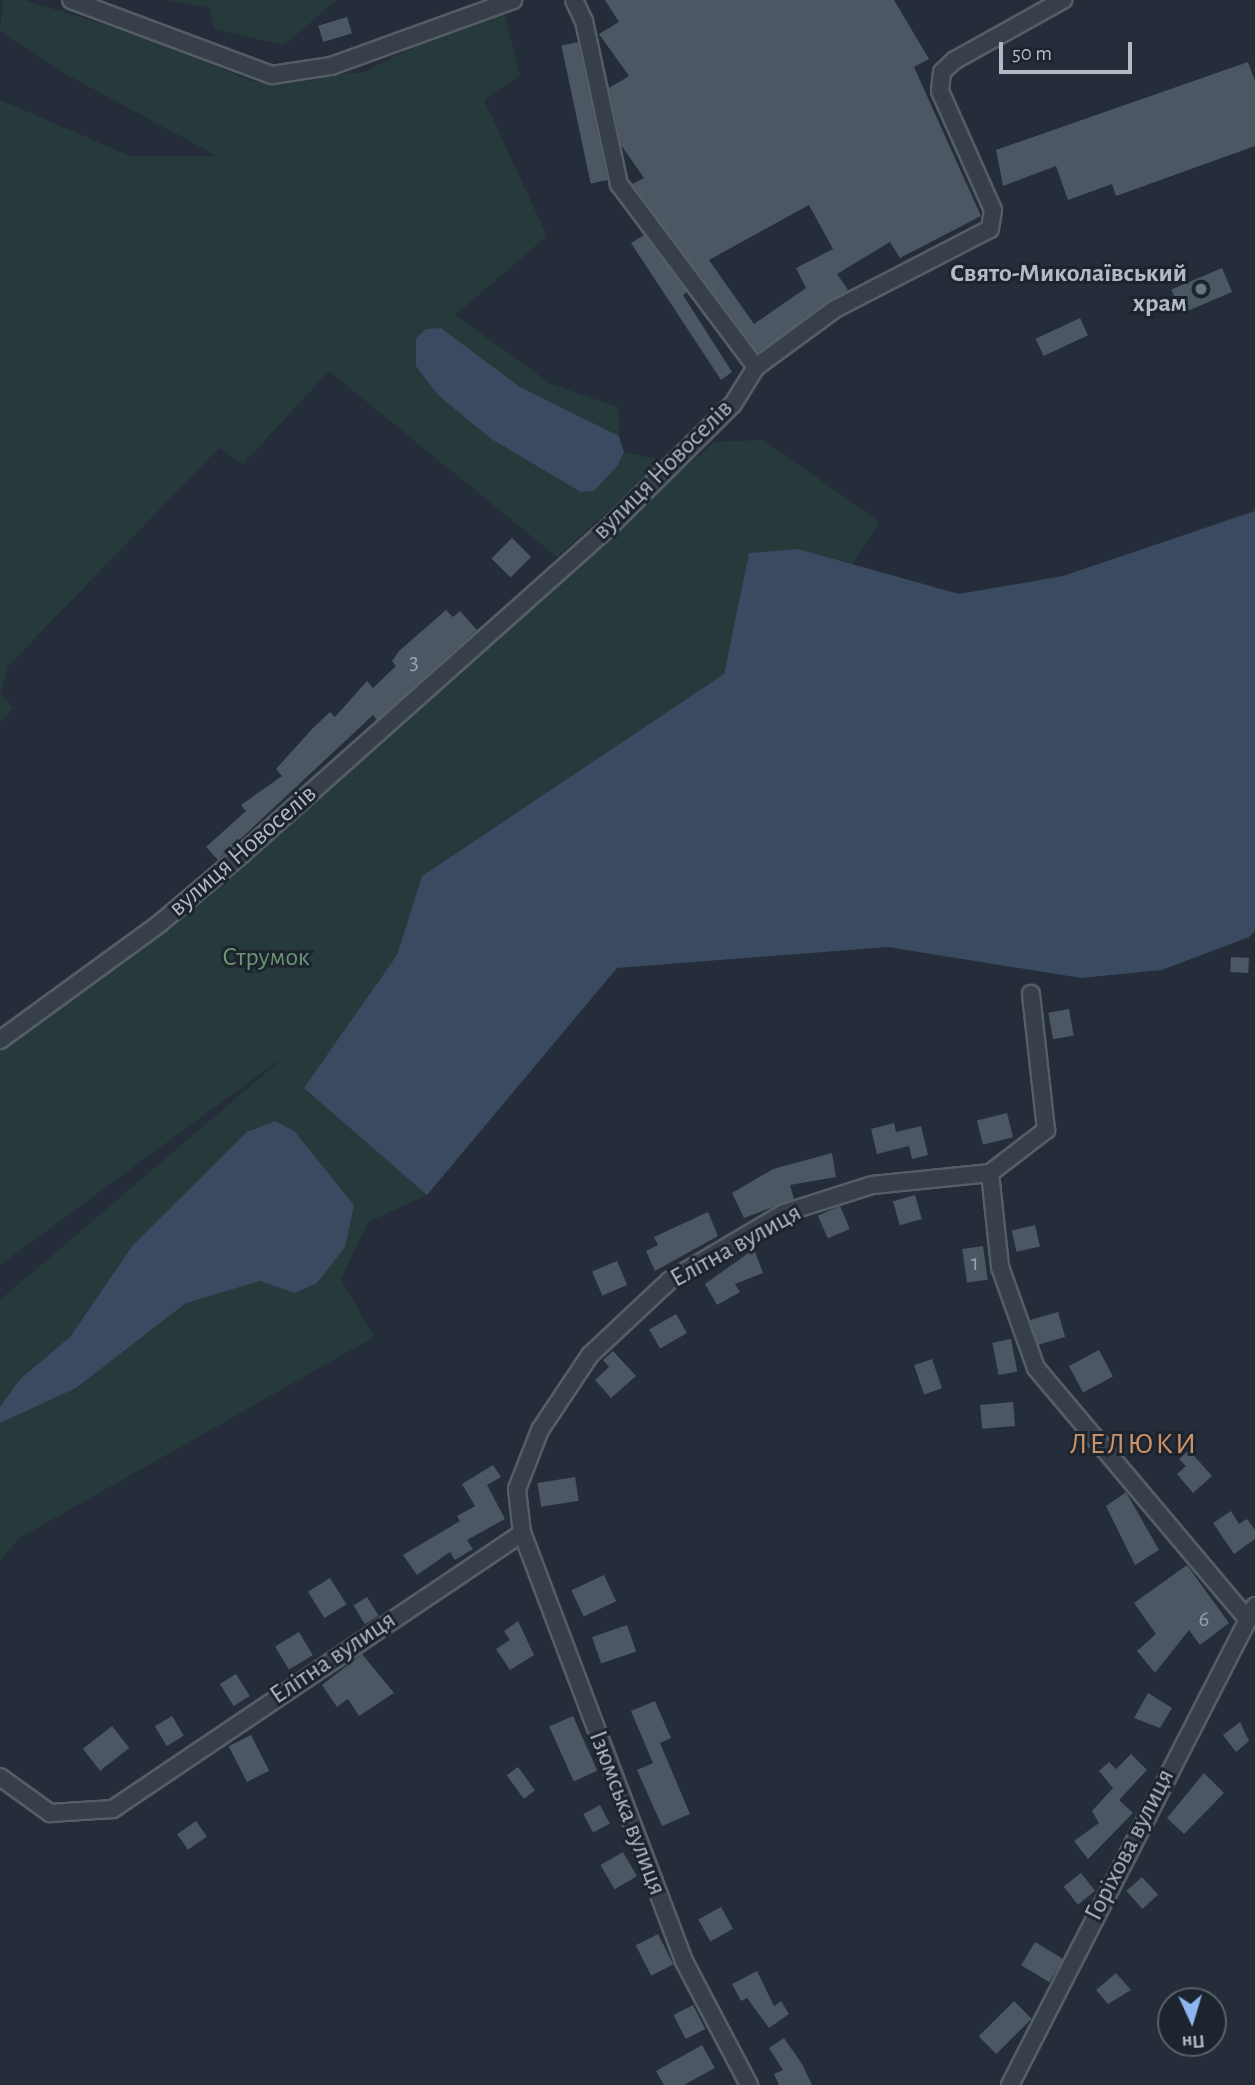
<!DOCTYPE html>
<meta charset="utf-8">
<style>
body{margin:0}
#map{position:relative;width:1255px;height:2085px;overflow:hidden;background:#242d39;font-family:"Alegreya Sans",sans-serif}
div>[style]{position:absolute}
.green>*{inset:0;background:#273a3b}
.water>*{inset:0;background:#3a4b61}
.building>*{inset:0;background:#4c5764;transform-origin:0 0}
.roads{filter:drop-shadow(2px 0 #555d67) drop-shadow(-2px 0 #555d67) drop-shadow(0 2px #555d67) drop-shadow(0 -2px #555d67)}
.street>*{height:16px;margin:-8px;padding:0 8px;transform-origin:8px;border-radius:8px;background:#373f49}
.dots>*{width:19px;height:19px;translate:-50% -50%;box-sizing:border-box;border:4px solid #1c242e;border-radius:50%}
span{translate:-50% -50%;white-space:nowrap;text-align:center;line-height:1.15;-webkit-text-stroke:6px #1c242e;paint-order:stroke}
.number-label{font-size:23px;color:#98a1ad}
.number-label span{-webkit-text-stroke-width:0}
.poi-label{font-size:26px;color:#b2bac5;font-weight:700}
.right{translate:-100% -50%;text-align:right}
.street-label{font-size:26px;color:#b2bac5}
.park-label{font-size:26px;color:#6b9474}
.quarter-label{font-size:30px;color:#cb9167;letter-spacing:2px}
.north{position:absolute;left:1157px;top:1987px;width:70px;height:70px;box-sizing:border-box;background:#1c242e;border:2px solid #58606a;border-radius:50%;rotate:176deg;font-size:19px;font-weight:700;line-height:28px;text-align:center;color:#b2bac5}
.north::after{content:'';display:block;margin:auto;width:24px;height:32px;background:#8db5ef;clip-path:polygon(50% 0,100% 100%,50% 72%,0 100%)}
.scale{position:absolute;left:999px;top:42px;width:133px;height:32px;box-sizing:border-box;border:4px solid #b2bac5;border-top:0;padding-left:9px;font-size:21px;line-height:24px;white-space:nowrap;color:#b2bac5;-webkit-text-stroke:5px #1c242e;paint-order:stroke}
</style>
<div id="map">
<div class="green">
<i style="clip-path:polygon(3px 0,24px 0,155px 40px,254px 82px,364px 72px,502px 3px,520px 75px,484px 100px,547px 236px,455px 315px,551px 384px,618px 407px,619px 436px,520px 387px,441px 328px,618px 465px,624px 452px,663px 461px,557px 557px,329px 371px,243px 464px,219px 448px,8px 666px,1px 694px,13px 708px,0 723px,0 100px,130px 156px,217px 156px,64px 73px,0 31px)"></i>
<i style="clip-path:polygon(166px 0,337px 0,284px 45px,214px 29px,209px 7px)"></i>
<i style="clip-path:polygon(763px 440px,880px 522px,852px 564px,798px 549px,749px 553px,724px 674px,422px 876px,397px 955px,305px 1088px,427px 1195px,368px 1222px,341px 1279px,374px 1337px,18px 1539px,0 1561px,0 1423px,76px 1388px,186px 1303px,260px 1281px,296px 1293px,317px 1283px,133px 1245px,70px 1337px,20px 1379px,0 1407px,0 1300px,291px 1051px,0 1265px,0 1051px,164px 934px,714px 442px)"></i>
</div>
<div class="water">
<i style="clip-path:polygon(441px 328px,520px 387px,619px 436px,624px 452px,618px 465px,594px 491px,581px 492px,490px 438px,438px 395px,416px 366px,416px 338px,426px 329px)"></i>
<i style="clip-path:polygon(1255px 511px,1255px 931px,1249px 937px,1162px 970px,1081px 978px,888px 947px,617px 968px,427px 1195px,304px 1088px,397px 955px,422px 876px,724px 674px,749px 553px,798px 549px,959px 594px,1063px 576px)"></i>
<i style="clip-path:polygon(275px 1121px,294px 1131px,354px 1205px,345px 1247px,317px 1283px,295px 1293px,260px 1281px,186px 1303px,76px 1388px,0 1423px,0 1407px,20px 1379px,70px 1337px,133px 1245px,247px 1132px)"></i>
</div>
<div class="building">
<i style="clip-path:polygon(evenodd,605px 0,894px 0,929px 59px,914px 67px,981px 216px,900px 258px,890px 242px,837px 274px,848px 290px,758px 352px,632px 184px,644px 178px,621px 145px,609px 88px,629px 76px,599px 34px,619px 22px,605px 0,809px 205px,833px 249px,796px 268px,806px 288px,754px 324px,709px 260px,809px 205px)"></i>
<i style="left:347px;top:17px;width:17px;height:30px;rotate:73deg"></i>
<i style="left:578px;top:42px;width:141px;height:17px;rotate:78deg"></i>
<i style="clip-path:polygon(1248px 62px,1255px 81px,1255px 146px,1116px 196px,1112px 184px,1068px 200px,1056px 166px,1003px 186px,996px 150px)"></i>
<i style="clip-path:polygon(644px 235px,687px 292px,683px 295px,732px 372px,721px 380px,631px 243px)"></i>
<i style="left:1222px;top:268px;width:26px;height:55px;rotate:67deg"></i>
<i style="left:1080px;top:318px;width:19px;height:49px;rotate:65deg"></i>
<i style="left:512px;top:538px;width:27px;height:29px;rotate:45deg"></i>
<i style="clip-path:polygon(446px 610px,453px 617px,460px 611px,477px 630px,377px 720px,373px 715px,218px 860px,206px 847px,246px 811px,241px 805px,282px 776px,276px 769px,313px 728px,330px 712px,335px 717px,367px 681px,373px 688px,396px 666px,392px 661px,399px 651px)"></i>
<i style="left:1231px;top:957px;width:18px;height:15px;rotate:3deg"></i>
<i style="left:1069px;top:1009px;width:27px;height:21px;rotate:80deg"></i>
<i style="left:1007px;top:1113px;width:25px;height:31px;rotate:76deg"></i>
<i style="clip-path:polygon(894px 1123px,896px 1132px,921px 1126px,928px 1155px,912px 1159px,909px 1146px,877px 1154px,871px 1129px)"></i>
<i style="clip-path:polygon(832px 1153px,836px 1177px,790px 1185px,794px 1199px,744px 1218px,732px 1193px,773px 1169px)"></i>
<i style="left:915px;top:1195px;width:25px;height:23px;rotate:74deg"></i>
<i style="left:840px;top:1206px;width:25px;height:24px;rotate:67deg"></i>
<i style="clip-path:polygon(708px 1212px,718px 1236px,655px 1271px,646px 1251px,658px 1245px,654px 1237px)"></i>
<i style="left:1035px;top:1225px;width:22px;height:24px;rotate:77deg"></i>
<i style="left:983px;top:1246px;width:34px;height:21px;rotate:82deg"></i>
<i style="clip-path:polygon(754px 1249px,763px 1273px,735px 1284px,740px 1292px,717px 1305px,705px 1284px)"></i>
<i style="left:617px;top:1261px;width:26px;height:27px;rotate:67deg"></i>
<i style="left:1058px;top:1312px;width:26px;height:29px;rotate:74deg"></i>
<i style="left:676px;top:1314px;width:22px;height:31px;rotate:60deg"></i>
<i style="left:1011px;top:1339px;width:33px;height:19px;rotate:79deg"></i>
<i style="left:1099px;top:1350px;width:30px;height:34px;rotate:62deg"></i>
<i style="clip-path:polygon(613px 1351px,636px 1376px,611px 1398px,595px 1380px,609px 1367px,603px 1360px)"></i>
<i style="left:932px;top:1359px;width:31px;height:19px;rotate:71deg"></i>
<i style="left:1013px;top:1402px;width:24px;height:33px;rotate:85deg"></i>
<i style="clip-path:polygon(1189px 1450px,1212px 1476px,1193px 1493px,1177px 1474px,1186px 1466px,1179px 1459px)"></i>
<i style="clip-path:polygon(493px 1465px,501px 1477px,487px 1485px,505px 1519px,467px 1540px,473px 1549px,455px 1560px,450px 1552px,417px 1575px,403px 1555px,460px 1521px,457px 1516px,475px 1506px,462px 1484px)"></i>
<i style="left:575px;top:1477px;width:24px;height:38px;rotate:81deg"></i>
<i style="clip-path:polygon(1126px 1492px,1159px 1550px,1135px 1565px,1106px 1506px)"></i>
<i style="clip-path:polygon(1231px 1511px,1239px 1524px,1247px 1519px,1255px 1530px,1255px 1539px,1234px 1554px,1213px 1523px)"></i>
<i style="clip-path:polygon(1187px 1565px,1229px 1623px,1200px 1645px,1189px 1630px,1155px 1673px,1137px 1651px,1156px 1634px,1134px 1603px)"></i>
<i style="left:604px;top:1575px;width:29px;height:36px;rotate:65deg"></i>
<i style="left:330px;top:1578px;width:31px;height:26px;rotate:58deg"></i>
<i style="left:367px;top:1597px;width:22px;height:16px;rotate:58deg"></i>
<i style="clip-path:polygon(518px 1621px,534px 1655px,510px 1670px,496px 1649px,510px 1640px,504px 1631px)"></i>
<i style="left:627px;top:1625px;width:28px;height:37px;rotate:71deg"></i>
<i style="left:299px;top:1632px;width:27px;height:28px;rotate:59deg"></i>
<i style="clip-path:polygon(362px 1654px,394px 1693px,359px 1716px,348px 1699px,337px 1707px,322px 1685px)"></i>
<i style="left:236px;top:1674px;width:26px;height:19px;rotate:58deg"></i>
<i style="clip-path:polygon(1148px 1693px,1172px 1708px,1160px 1728px,1134px 1718px)"></i>
<i style="clip-path:polygon(655px 1701px,671px 1738px,660px 1743px,690px 1814px,662px 1826px,637px 1770px,653px 1763px,631px 1711px)"></i>
<i style="left:172px;top:1716px;width:23px;height:20px;rotate:59deg"></i>
<i style="left:573px;top:1716px;width:60px;height:26px;rotate:66deg"></i>
<i style="clip-path:polygon(1240px 1722px,1249px 1741px,1236px 1752px,1223px 1735px)"></i>
<i style="left:112px;top:1726px;width:28px;height:37px;rotate:52deg"></i>
<i style="left:251px;top:1735px;width:40px;height:25px;rotate:63deg"></i>
<i style="clip-path:polygon(1131px 1754px,1147px 1770px,1119px 1800px,1133px 1813px,1088px 1859px,1074px 1841px,1099px 1823px,1092px 1811px,1113px 1788px,1099px 1771px,1109px 1762px,1116px 1769px)"></i>
<i style="left:518px;top:1767px;width:29px;height:14px;rotate:54deg"></i>
<i style="clip-path:polygon(1204px 1773px,1224px 1793px,1184px 1834px,1167px 1818px)"></i>
<i style="left:600px;top:1805px;width:21px;height:19px;rotate:62deg"></i>
<i style="left:196px;top:1821px;width:19px;height:23px;rotate:55deg"></i>
<i style="left:623px;top:1852px;width:28px;height:26px;rotate:60deg"></i>
<i style="left:1081px;top:1873px;width:23px;height:22px;rotate:52deg"></i>
<i style="left:1142px;top:1877px;width:24px;height:21px;rotate:48deg"></i>
<i style="left:721px;top:1907px;width:25px;height:26px;rotate:61deg"></i>
<i style="left:658px;top:1934px;width:34px;height:25px;rotate:63deg"></i>
<i style="left:1035px;top:1942px;width:33px;height:27px;rotate:31deg"></i>
<i style="clip-path:polygon(757px 1971px,774px 2006px,781px 2001px,789px 2014px,769px 2028px,747px 1998px,741px 2001px,732px 1984px)"></i>
<i style="clip-path:polygon(1116px 1973px,1131px 1990px,1108px 2004px,1096px 1990px)"></i>
<i style="left:1014px;top:2001px;width:25px;height:50px;rotate:45deg"></i>
<i style="left:693px;top:2005px;width:27px;height:22px;rotate:63deg"></i>
<i style="clip-path:polygon(784px 2038px,802px 2064px,812px 2085px,779px 2085px,774px 2074px,783px 2070px,769px 2048px)"></i>
<i style="clip-path:polygon(702px 2045px,715px 2068px,684px 2085px,664px 2085px,656px 2071px)"></i>
</div>
<div class="roads">
<div class="street">
<i style="left:71px;top:0;width:215px;rotate:20.5deg"></i>
<i style="left:272px;top:75px;width:60px;rotate:-8.7deg"></i>
<i style="left:331px;top:66px;width:194px;rotate:-19.9deg"></i>
<i style="left:574px;top:0;width:23px;rotate:65deg"></i>
<i style="left:584px;top:21px;width:167px;rotate:77.9deg"></i>
<i style="left:619px;top:184px;width:229px;rotate:53.2deg"></i>
<i style="left:0;top:1040px;width:197px;rotate:-36.1deg"></i>
<i style="left:159px;top:924px;width:109px;rotate:-40.1deg"></i>
<i style="left:242px;top:854px;width:490px;rotate:-41.7deg"></i>
<i style="left:608px;top:528px;width:176px;rotate:-44.8deg"></i>
<i style="left:733px;top:404px;width:44px;rotate:-58.1deg"></i>
<i style="left:756px;top:367px;width:98px;rotate:-36.3deg"></i>
<i style="left:835px;top:309px;width:174px;rotate:-27.3deg"></i>
<i style="left:990px;top:229px;width:19px;rotate:-81deg"></i>
<i style="left:993px;top:210px;width:130px;rotate:-114deg"></i>
<i style="left:940px;top:91px;width:19px;rotate:-84deg"></i>
<i style="left:942px;top:72px;width:18px;rotate:-43deg"></i>
<i style="left:955px;top:60px;width:124px;rotate:-29.1deg"></i>
<i style="left:990px;top:1173px;width:95px;rotate:83.9deg"></i>
<i style="left:1000px;top:1267px;width:107px;rotate:70.4deg"></i>
<i style="left:1036px;top:1368px;width:328px;rotate:49.9deg"></i>
<i style="left:0;top:1777px;width:62px;rotate:35.8deg"></i>
<i style="left:50px;top:1813px;width:63px;rotate:-3.6deg"></i>
<i style="left:113px;top:1809px;width:493px;rotate:-34deg"></i>
<i style="left:749px;top:2085px;width:140px;rotate:-117.7deg"></i>
<i style="left:684px;top:1961px;width:458px;rotate:-110.7deg"></i>
<i style="left:522px;top:1533px;width:44px;rotate:-96.5deg"></i>
<i style="left:517px;top:1489px;width:63px;rotate:-68.7deg"></i>
<i style="left:540px;top:1430px;width:90px;rotate:-56.3deg"></i>
<i style="left:590px;top:1355px;width:108px;rotate:-43.1deg"></i>
<i style="left:669px;top:1281px;width:134px;rotate:-30.6deg"></i>
<i style="left:784px;top:1213px;width:92px;rotate:-17.7deg"></i>
<i style="left:872px;top:1185px;width:119px;rotate:-5.8deg"></i>
<i style="left:990px;top:1173px;width:71px;rotate:-37.5deg"></i>
<i style="left:1046px;top:1130px;width:137px;rotate:-96.3deg"></i>
<i style="left:1010px;top:2085px;width:538px;rotate:-62.91deg"></i>
</div>
</div>
<div class="dots">
<i style="left:1201px;top:289px;background:#6b7280"></i>
</div>
<div class="number-label">
<span style="left:414px;top:663px">3</span>
<span style="left:975px;top:1264px">1</span>
<span style="left:1204px;top:1620px">6</span>
</div>
<div class="poi-label">
<span class="right" style="left:1187px;top:289px">Свято-Миколаївський<br>храм</span>
</div>
<div class="street-label">
<span style="left:663px;top:470px;rotate:-45deg">вулиця Новоселів</span>
<span style="left:243px;top:851px;rotate:-41deg">вулиця Новоселів</span>
<span style="left:736px;top:1246px;rotate:-29deg">Елітна вулиця</span>
<span style="left:333px;top:1658px;rotate:-34deg">Елітна вулиця</span>
<span style="left:627px;top:1813px;rotate:69deg">Ізюмська вулиця</span>
<span style="left:1130px;top:1845px;rotate:-63deg">Горіхова вулиця</span>
</div>
<div class="park-label">
<span style="left:266px;top:958px">Струмок</span>
</div>
<div class="quarter-label">
<span style="left:1134px;top:1444px">ЛЕЛЮКИ</span>
</div>
<div class="north">Пн</div>
<div class="scale">50 m</div>
</div>
